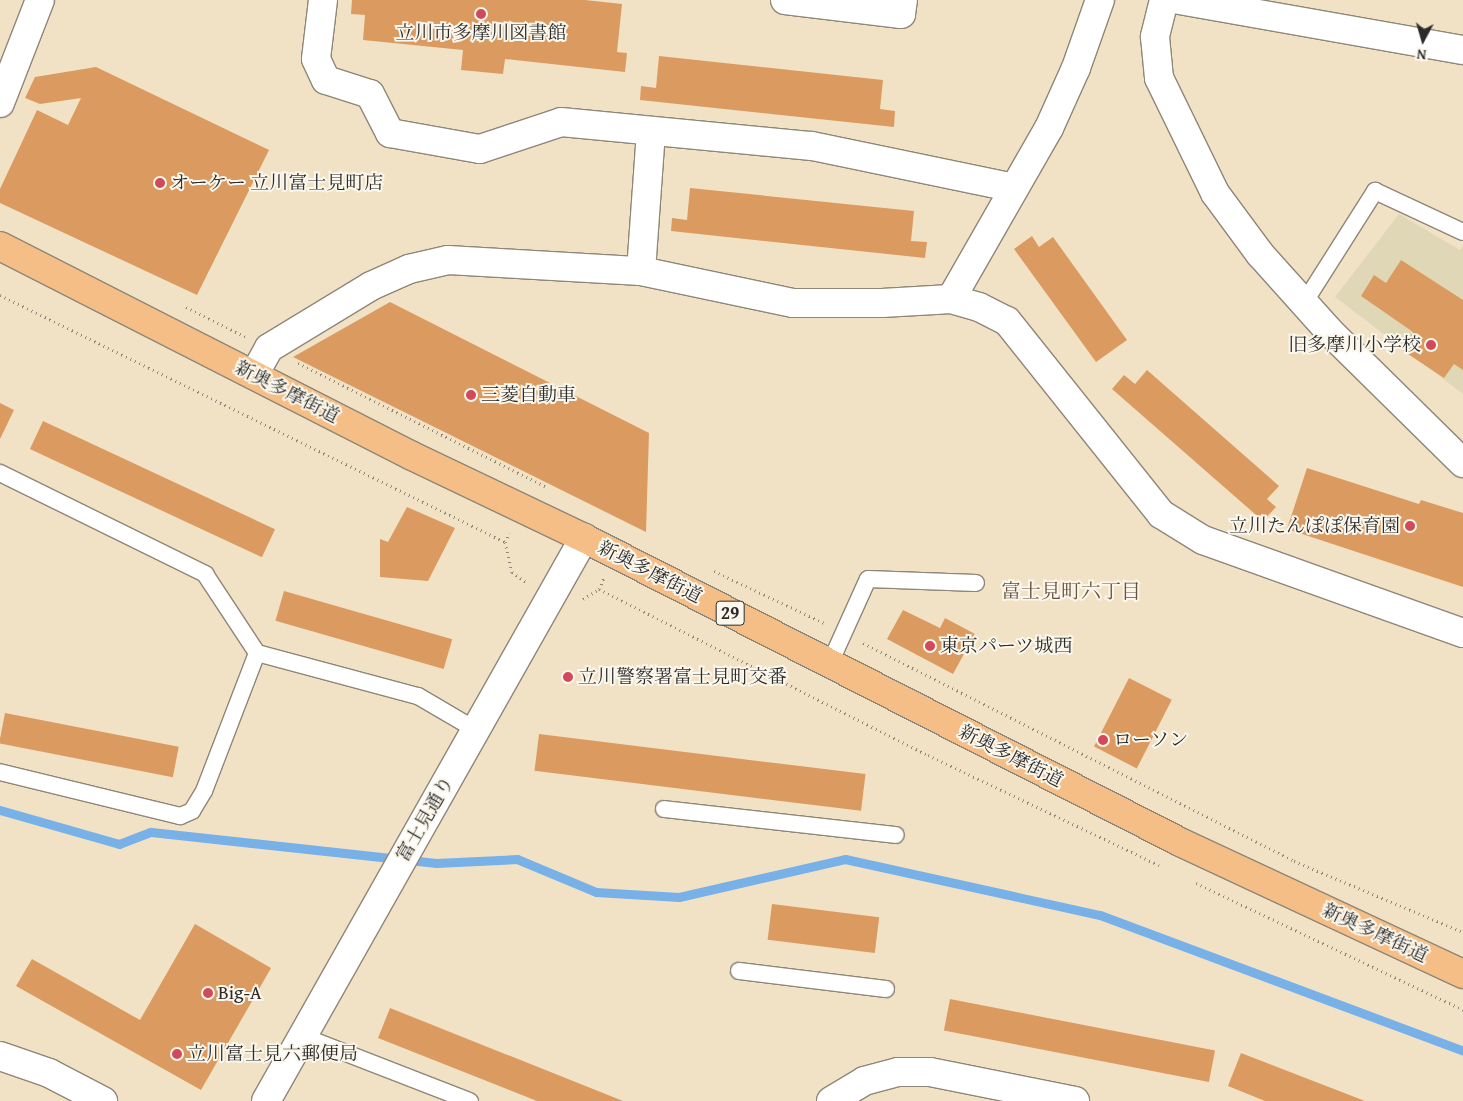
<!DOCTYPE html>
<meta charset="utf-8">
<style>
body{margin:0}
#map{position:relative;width:1463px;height:1101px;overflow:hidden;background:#f2e2c5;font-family:"Gentium Book Plus","Noto Serif JP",serif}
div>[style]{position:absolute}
.built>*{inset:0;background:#e0d7b7}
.stream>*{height:9px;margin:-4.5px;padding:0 4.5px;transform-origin:4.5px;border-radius:4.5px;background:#78b0e8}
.building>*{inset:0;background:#db9b60;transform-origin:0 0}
.path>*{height:3px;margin-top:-1.5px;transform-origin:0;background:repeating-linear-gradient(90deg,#8e8678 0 1px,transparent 0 5px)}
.roads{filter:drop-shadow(1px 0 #8e8678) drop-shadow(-1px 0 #8e8678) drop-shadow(0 1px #8e8678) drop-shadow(0 -1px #8e8678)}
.service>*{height:16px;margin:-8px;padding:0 8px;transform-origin:8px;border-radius:8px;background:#fff}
.minor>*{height:28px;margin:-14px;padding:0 14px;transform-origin:14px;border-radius:14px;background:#fff}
.tertiary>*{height:28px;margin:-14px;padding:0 14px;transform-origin:14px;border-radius:14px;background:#fff}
.primary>*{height:28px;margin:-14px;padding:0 14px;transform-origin:14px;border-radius:14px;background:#f5be86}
.dots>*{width:14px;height:14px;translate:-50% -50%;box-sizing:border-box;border:2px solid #fbf7ec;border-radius:50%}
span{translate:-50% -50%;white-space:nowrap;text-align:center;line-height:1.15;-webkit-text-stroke:4px #fbf7ec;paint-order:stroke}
.shield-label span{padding:1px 4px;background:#fbf7ec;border:1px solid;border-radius:4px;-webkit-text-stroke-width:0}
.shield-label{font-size:18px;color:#2b2b2b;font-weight:700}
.poi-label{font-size:19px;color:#2b2b2b}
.left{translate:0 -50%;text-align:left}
.right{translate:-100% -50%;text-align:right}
.street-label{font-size:19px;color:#2b2b2b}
.neighbourhood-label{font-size:20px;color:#69523e}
.north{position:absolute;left:1398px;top:15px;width:50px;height:50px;-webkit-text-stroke:4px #fbf7ec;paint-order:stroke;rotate:186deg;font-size:14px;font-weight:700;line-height:20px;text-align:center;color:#2b2b2b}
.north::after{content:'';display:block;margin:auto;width:18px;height:22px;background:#2b2b2b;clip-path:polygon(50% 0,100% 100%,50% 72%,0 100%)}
</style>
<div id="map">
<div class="built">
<i style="clip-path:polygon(1399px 214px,1460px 250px,1463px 246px,1463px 394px,1335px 297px)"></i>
</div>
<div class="stream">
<i style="left:0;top:810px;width:124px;rotate:15.9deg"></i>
<i style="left:119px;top:844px;width:34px;rotate:-21deg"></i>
<i style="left:151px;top:832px;width:287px;rotate:6.2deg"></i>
<i style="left:436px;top:863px;width:81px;rotate:-2.8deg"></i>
<i style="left:517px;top:859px;width:86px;rotate:22.7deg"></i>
<i style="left:596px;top:892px;width:83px;rotate:3.4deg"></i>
<i style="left:679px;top:897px;width:170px;rotate:-12.9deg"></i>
<i style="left:845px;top:859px;width:261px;rotate:12.4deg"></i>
<i style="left:1100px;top:915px;width:388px;rotate:20.5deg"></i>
</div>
<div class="building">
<i style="clip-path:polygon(352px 0,585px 0,622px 4px,617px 52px,627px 53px,625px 72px,505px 59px,503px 74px,461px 70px,463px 50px,363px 40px,365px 15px,351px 14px)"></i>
<i style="clip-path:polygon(659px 56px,883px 80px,880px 109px,895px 111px,894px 127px,640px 100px,641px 86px,656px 88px)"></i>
<i style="clip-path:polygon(96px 67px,269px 150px,197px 295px,0 203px,0 189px,37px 110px,68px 125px,81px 98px,40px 104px,25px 98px,35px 77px)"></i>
<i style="clip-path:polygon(690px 188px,914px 211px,911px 241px,927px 242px,925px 258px,671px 231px,672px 218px,687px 220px)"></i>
<i style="clip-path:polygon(1032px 236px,1039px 247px,1053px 237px,1127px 340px,1096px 362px,1014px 249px)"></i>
<i style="clip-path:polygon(1401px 260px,1463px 300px,1463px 370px,1454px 364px,1444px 378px,1402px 350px,1413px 332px,1361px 296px,1374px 275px,1386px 283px)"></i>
<i style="clip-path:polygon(390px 302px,649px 433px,646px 532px,293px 357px)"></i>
<i style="clip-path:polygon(1147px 370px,1279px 486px,1267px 499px,1276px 507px,1263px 521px,1112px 389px,1124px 375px,1135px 384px)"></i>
<i style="clip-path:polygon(0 403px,14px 410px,0 439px)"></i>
<i style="left:43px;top:421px;width:256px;height:31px;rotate:25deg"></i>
<i style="clip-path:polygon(1307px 468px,1419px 504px,1421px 500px,1463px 513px,1463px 587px,1287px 529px)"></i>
<i style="clip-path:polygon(407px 507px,455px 528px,428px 581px,380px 577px,380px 539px,388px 542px)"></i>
<i style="left:284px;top:591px;width:175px;height:31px;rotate:16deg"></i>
<i style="clip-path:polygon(903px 610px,940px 628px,945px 618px,975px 634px,953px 674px,887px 639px)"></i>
<i style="left:1129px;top:678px;width:48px;height:77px;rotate:27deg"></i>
<i style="left:5px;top:713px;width:177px;height:31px;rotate:11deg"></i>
<i style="left:539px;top:734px;width:329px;height:37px;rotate:7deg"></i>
<i style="left:772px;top:904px;width:108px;height:36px;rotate:7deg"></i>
<i style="clip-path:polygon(195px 924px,271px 968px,201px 1090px,16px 986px,32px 959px,140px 1020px)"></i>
<i style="left:950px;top:999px;width:270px;height:32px;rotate:11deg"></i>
<i style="clip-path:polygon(390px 1008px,623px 1101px,537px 1101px,378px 1038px)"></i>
<i style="clip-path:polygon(1241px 1053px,1365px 1101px,1265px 1101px,1228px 1086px)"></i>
</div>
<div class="path">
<i style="left:0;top:295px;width:562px;rotate:26.06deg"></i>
<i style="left:505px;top:542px;width:10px;rotate:-66deg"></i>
<i style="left:186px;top:307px;width:67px;rotate:26.6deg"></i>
<i style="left:298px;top:363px;width:276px;rotate:26.5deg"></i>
<i style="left:505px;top:542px;width:31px;rotate:77deg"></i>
<i style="left:512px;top:572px;width:19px;rotate:35deg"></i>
<i style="left:714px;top:571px;width:122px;rotate:25.3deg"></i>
<i style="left:599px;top:589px;width:369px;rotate:26.8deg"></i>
<i style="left:928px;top:755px;width:256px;rotate:25.5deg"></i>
<i style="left:583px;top:599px;width:19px;rotate:-32deg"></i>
<i style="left:599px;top:589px;width:12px;rotate:-66deg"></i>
<i style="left:863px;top:643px;width:483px;rotate:26.8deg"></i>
<i style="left:1294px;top:861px;width:183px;rotate:22.8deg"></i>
<i style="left:1196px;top:883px;width:296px;rotate:25.4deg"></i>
</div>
<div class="roads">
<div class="service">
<i style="left:1304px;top:303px;width:133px;rotate:-57.6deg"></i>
<i style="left:1375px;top:191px;width:97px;rotate:25deg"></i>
<i style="left:0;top:473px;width:229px;rotate:26.2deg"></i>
<i style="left:205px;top:574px;width:95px;rotate:56.6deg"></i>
<i style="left:257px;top:653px;width:148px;rotate:111deg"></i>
<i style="left:204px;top:791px;width:23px;rotate:121deg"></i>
<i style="left:192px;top:811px;width:13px;rotate:157deg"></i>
<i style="left:180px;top:816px;width:185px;rotate:-166.3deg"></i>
<i style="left:257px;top:653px;width:167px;rotate:15deg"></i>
<i style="left:418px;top:696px;width:67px;rotate:30.4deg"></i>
<i style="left:830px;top:663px;width:92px;rotate:-65.7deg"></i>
<i style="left:868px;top:579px;width:108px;rotate:2.1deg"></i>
<i style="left:664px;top:809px;width:233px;rotate:6.4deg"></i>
<i style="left:739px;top:971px;width:148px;rotate:7deg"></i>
<i style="left:302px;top:1036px;width:180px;rotate:21.2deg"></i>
</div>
<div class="minor">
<i style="left:323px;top:0;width:59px;rotate:96.8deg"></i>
<i style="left:316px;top:59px;width:23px;rotate:65deg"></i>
<i style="left:326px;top:80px;width:46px;rotate:17.7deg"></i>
<i style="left:370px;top:94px;width:44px;rotate:62.9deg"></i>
<i style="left:390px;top:133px;width:91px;rotate:10.1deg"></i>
<i style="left:480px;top:149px;width:85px;rotate:-18.4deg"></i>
<i style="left:561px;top:122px;width:252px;rotate:5.5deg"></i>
<i style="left:812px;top:146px;width:206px;rotate:11.7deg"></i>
<i style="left:785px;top:0;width:117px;rotate:6.9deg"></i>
<i style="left:901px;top:14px;width:14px;rotate:-82deg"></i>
<i style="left:1164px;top:0;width:38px;rotate:104deg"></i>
<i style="left:1155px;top:37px;width:41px;rotate:84.4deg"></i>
<i style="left:1159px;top:78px;width:128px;rotate:64deg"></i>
<i style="left:1215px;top:193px;width:76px;rotate:53.6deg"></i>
<i style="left:1260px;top:254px;width:103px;rotate:48.1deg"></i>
<i style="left:1329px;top:331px;width:188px;rotate:44.6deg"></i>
<i style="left:1179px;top:0;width:288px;rotate:10deg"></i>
<i style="left:0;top:103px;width:110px;rotate:-68.8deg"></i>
<i style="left:641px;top:271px;width:138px;rotate:-85.9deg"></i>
<i style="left:951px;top:299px;width:197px;rotate:-60.2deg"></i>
<i style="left:1049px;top:128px;width:66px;rotate:-65.8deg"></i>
<i style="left:1076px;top:68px;width:72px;rotate:-70.6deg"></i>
<i style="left:254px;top:375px;width:31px;rotate:-61deg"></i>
<i style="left:269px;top:348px;width:119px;rotate:-31.3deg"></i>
<i style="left:371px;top:286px;width:42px;rotate:-24.1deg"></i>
<i style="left:409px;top:269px;width:40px;rotate:-13deg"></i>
<i style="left:448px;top:260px;width:193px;rotate:3.3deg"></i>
<i style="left:641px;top:271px;width:155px;rotate:11.9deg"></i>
<i style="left:793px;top:303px;width:89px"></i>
<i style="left:882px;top:303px;width:69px;rotate:-3.3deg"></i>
<i style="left:951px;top:299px;width:29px;rotate:16deg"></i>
<i style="left:979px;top:307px;width:31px;rotate:27deg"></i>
<i style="left:1007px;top:321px;width:247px;rotate:51.4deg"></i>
<i style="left:1161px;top:514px;width:49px;rotate:31.8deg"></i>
<i style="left:1203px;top:540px;width:276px;rotate:19.7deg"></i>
<i style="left:0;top:1056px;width:52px;rotate:19.1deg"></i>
<i style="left:49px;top:1073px;width:61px;rotate:27.4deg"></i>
<i style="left:831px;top:1101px;width:39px;rotate:-31deg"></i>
<i style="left:864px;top:1081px;width:35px;rotate:-15deg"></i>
<i style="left:898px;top:1072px;width:32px"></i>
<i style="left:930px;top:1072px;width:148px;rotate:11.3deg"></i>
</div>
<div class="tertiary">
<i style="left:266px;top:1101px;width:647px;rotate:-60.54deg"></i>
</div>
<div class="primary">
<i style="left:0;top:246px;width:462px;rotate:27deg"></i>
<i style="left:412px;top:456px;width:191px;rotate:25.5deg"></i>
<i style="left:584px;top:538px;width:669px;rotate:27.02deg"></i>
<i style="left:1180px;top:842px;width:312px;rotate:25deg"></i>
</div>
</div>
<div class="dots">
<i style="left:481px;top:14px;background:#d1495b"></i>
<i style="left:160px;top:183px;background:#d1495b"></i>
<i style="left:1431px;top:345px;background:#d1495b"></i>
<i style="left:471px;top:395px;background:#d1495b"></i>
<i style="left:1410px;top:526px;background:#d1495b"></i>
<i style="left:930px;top:646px;background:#d1495b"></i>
<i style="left:568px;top:677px;background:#d1495b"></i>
<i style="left:1103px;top:740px;background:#d1495b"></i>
<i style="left:208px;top:993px;background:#d1495b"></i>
<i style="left:177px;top:1054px;background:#d1495b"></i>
</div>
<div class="shield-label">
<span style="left:730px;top:613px">29</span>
</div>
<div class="poi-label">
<span style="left:481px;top:33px">立川市多摩川図書館</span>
<span class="left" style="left:170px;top:183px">オーケー 立川富士見町店</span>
<span class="right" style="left:1421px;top:345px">旧多摩川小学校</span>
<span class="left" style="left:481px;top:395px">三菱自動車</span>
<span class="right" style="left:1400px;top:526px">立川たんぽぽ保育園</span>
<span class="left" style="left:940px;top:646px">東京パーツ城西</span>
<span class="left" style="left:578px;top:677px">立川警察署富士見町交番</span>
<span class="left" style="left:1113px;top:740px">ローソン</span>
<span class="left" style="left:218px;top:993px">Big-A</span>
<span class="left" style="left:187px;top:1054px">立川富士見六郵便局</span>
</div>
<div class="street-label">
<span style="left:287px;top:392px;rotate:27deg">新奥多摩街道</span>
<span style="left:650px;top:572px;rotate:27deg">新奥多摩街道</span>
<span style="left:1011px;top:756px;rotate:27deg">新奥多摩街道</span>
<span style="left:425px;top:819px;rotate:-60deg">富士見通り</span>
<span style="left:1375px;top:933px;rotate:25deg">新奥多摩街道</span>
</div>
<div class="neighbourhood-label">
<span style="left:1071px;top:590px">富士見町六丁目</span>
</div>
<div class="north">N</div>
</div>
